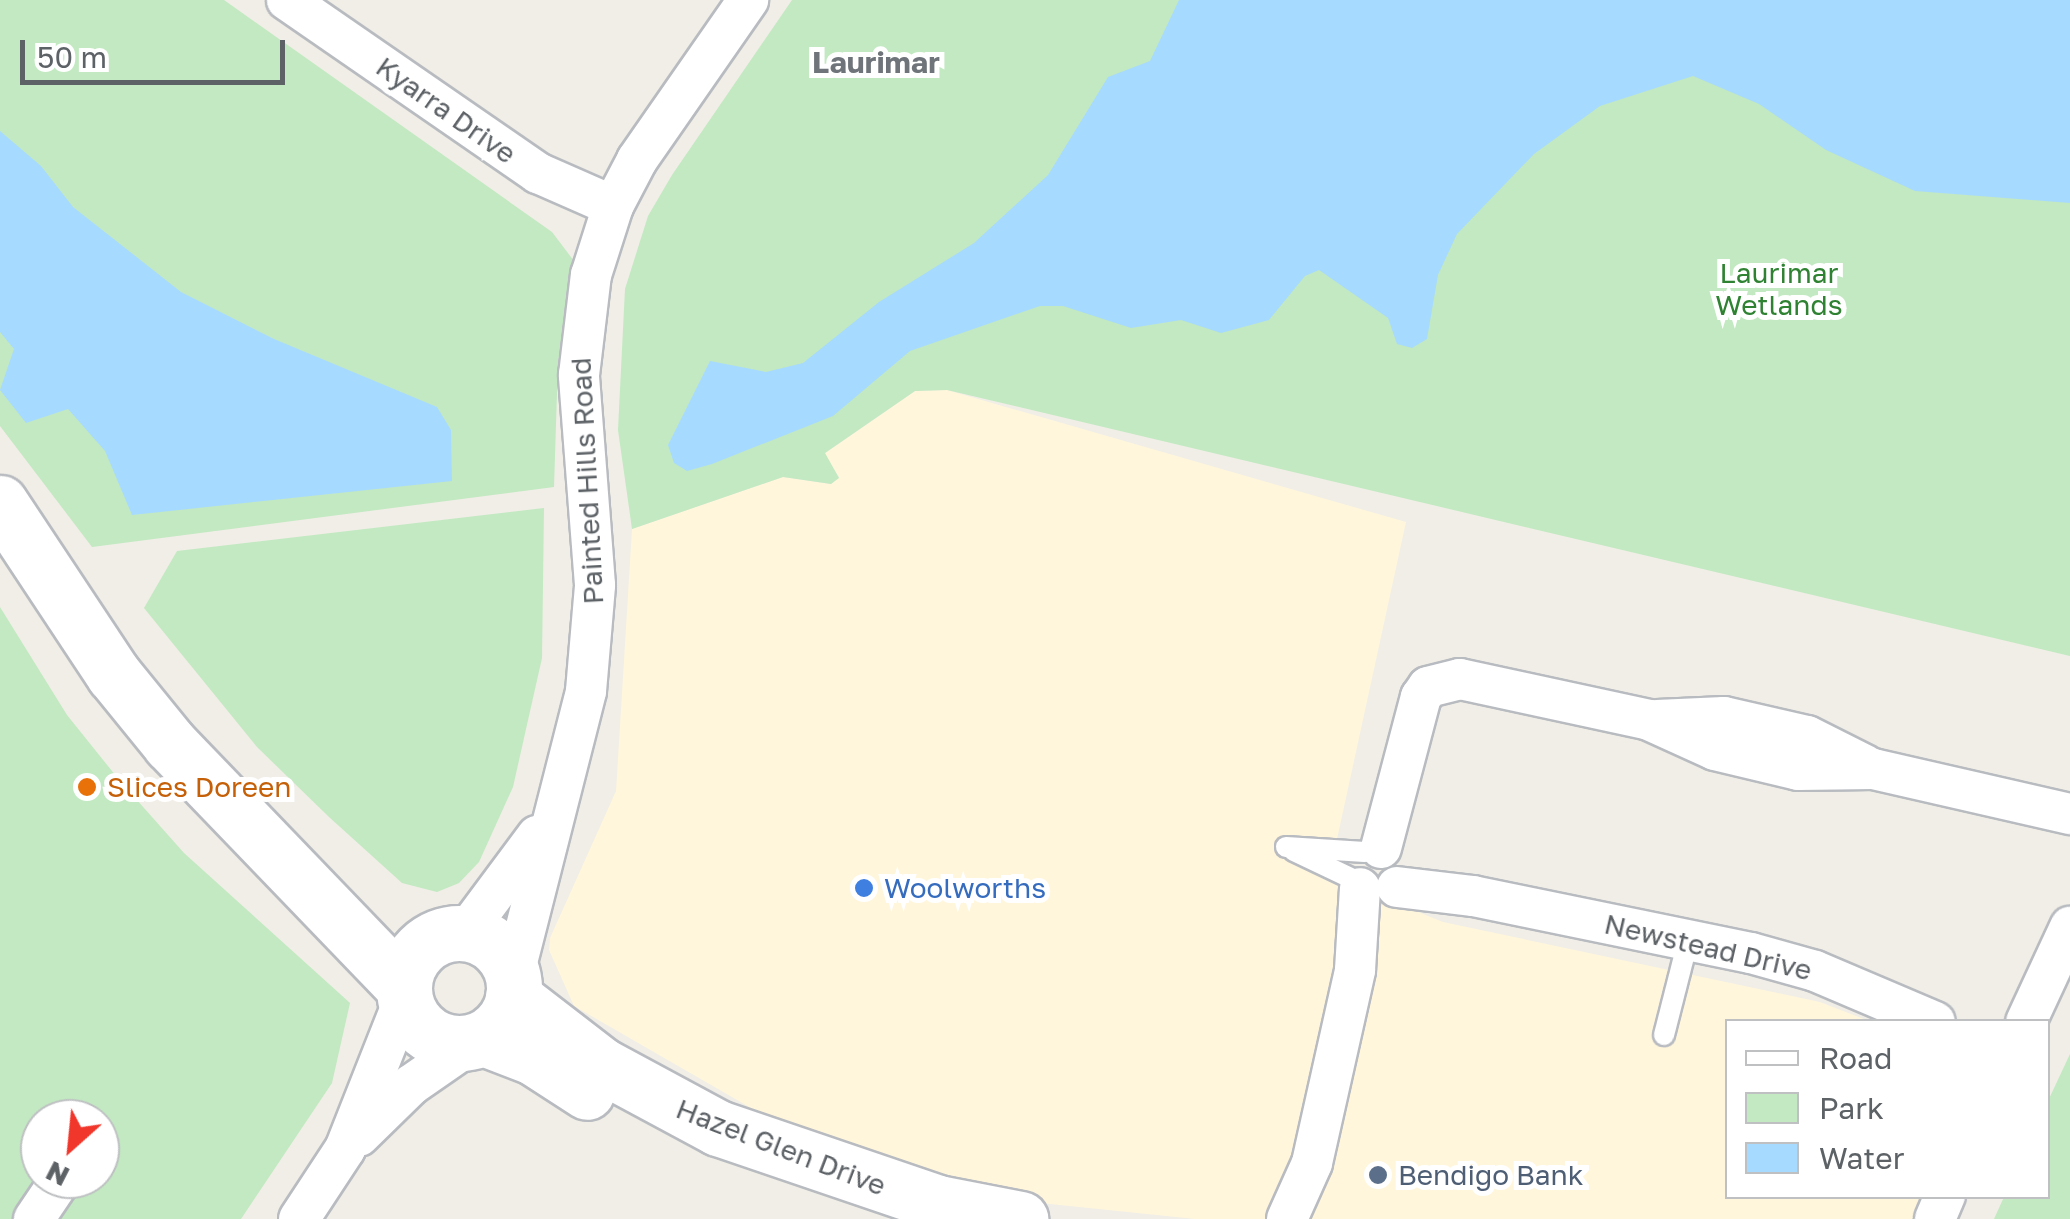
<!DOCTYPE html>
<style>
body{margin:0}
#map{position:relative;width:2070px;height:1219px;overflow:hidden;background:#f0eee6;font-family:"Golos Text",sans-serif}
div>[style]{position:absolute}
.commercial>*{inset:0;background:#fff6dc}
.green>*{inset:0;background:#c2e9c1}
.water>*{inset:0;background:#a7daff}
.roads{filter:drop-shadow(2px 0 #b8bbc0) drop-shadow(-2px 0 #b8bbc0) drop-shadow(0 2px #b8bbc0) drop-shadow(0 -2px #b8bbc0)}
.lane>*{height:20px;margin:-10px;padding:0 10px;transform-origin:10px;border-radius:10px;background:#fff}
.street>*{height:40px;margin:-20px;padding:0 20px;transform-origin:20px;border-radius:20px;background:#fff}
.secondary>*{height:55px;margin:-27.5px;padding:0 27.5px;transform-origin:27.5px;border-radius:27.5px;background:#fff}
.secondary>.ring{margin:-27.5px;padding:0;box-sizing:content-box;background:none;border:55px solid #fff;border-radius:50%}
.dots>*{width:28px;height:28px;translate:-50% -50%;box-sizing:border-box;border:5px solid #fff;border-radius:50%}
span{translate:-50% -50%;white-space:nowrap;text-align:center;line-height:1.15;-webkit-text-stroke:10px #fff;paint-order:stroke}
.street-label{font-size:28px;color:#5d6267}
.park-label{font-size:28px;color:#308233}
.food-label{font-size:28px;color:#c56008}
.left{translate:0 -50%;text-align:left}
.shop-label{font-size:28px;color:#366cbe}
.service-label{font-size:28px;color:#4e5e75}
.neighbourhood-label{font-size:30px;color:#6e7479;font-weight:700}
.legend{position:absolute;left:1725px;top:1019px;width:325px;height:180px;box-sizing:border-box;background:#fff;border:2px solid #bec0c2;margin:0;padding:12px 18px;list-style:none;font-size:30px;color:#5d6267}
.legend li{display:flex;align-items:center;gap:20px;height:50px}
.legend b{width:50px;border:2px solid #bec0c2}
.north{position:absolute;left:20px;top:1099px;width:100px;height:100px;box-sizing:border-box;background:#fff;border:2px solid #bec0c2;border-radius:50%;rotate:207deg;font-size:28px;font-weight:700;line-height:40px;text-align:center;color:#5d6267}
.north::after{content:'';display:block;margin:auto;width:35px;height:45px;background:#f1372b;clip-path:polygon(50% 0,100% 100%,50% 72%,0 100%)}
.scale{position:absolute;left:20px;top:40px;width:265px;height:45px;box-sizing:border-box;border:5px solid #5d6267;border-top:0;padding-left:12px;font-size:30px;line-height:35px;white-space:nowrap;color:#5d6267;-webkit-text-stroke:8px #fff;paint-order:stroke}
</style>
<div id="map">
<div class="commercial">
<i style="clip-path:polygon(947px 390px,1406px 522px,1329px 876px,1443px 922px,1820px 1002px,1869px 1021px,1728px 1022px,1728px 1196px,1933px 1197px,1920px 1219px,1195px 1219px,1010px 1200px,824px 1150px,574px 1006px,549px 950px,550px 938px,616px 791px,632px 529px,783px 477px,831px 484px,839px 477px,824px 454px,915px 391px)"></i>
</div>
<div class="green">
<i style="clip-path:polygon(0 0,224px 0,552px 232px,574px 261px,558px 362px,554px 487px,92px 547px,0 426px)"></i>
<i style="clip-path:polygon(792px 0,2070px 0,2070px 656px,947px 390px,915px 391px,825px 453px,839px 478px,831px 484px,783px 477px,632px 529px,618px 430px,625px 289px,648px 216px,672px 175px)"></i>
<i style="clip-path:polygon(544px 508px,542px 658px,513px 787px,479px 862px,459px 883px,437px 892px,402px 883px,329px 817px,257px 747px,144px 608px,177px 551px)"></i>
<i style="clip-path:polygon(evenodd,0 607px,67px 715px,120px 781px,184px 853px,350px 1003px,332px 1083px,241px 1219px,0 1219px,0 607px,40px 1119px,100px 1119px,100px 1179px,40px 1179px,40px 1119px)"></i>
<i style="clip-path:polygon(2070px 1054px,2070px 1219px,1994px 1219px,2004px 1197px,2048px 1196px,2048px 1101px)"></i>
</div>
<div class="water">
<i style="clip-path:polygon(1179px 0,2070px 0,2070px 203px,1915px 191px,1826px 150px,1759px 104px,1693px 76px,1600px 106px,1534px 154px,1457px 234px,1438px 275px,1427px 339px,1412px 348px,1397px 344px,1388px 318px,1319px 270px,1305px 276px,1269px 320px,1221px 333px,1181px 320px,1131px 328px,1063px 306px,1040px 306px,910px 351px,833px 416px,712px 464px,687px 471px,674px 463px,668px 445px,710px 361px,766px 372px,803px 363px,879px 302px,974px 243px,1048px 175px,1108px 77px,1150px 61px)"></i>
<i style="clip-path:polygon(0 131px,41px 166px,73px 207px,181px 292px,274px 339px,437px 407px,451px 430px,452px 481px,132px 515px,105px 451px,68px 409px,26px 423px,0 390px,14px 349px,0 332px)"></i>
</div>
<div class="roads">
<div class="lane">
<i style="left:1286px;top:847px;width:79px;rotate:3.6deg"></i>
<i style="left:1294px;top:851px;width:68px;rotate:25.4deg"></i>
<i style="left:1664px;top:1035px;width:97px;rotate:-75.7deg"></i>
</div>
<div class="street">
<i style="left:287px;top:0;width:305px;rotate:34.6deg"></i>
<i style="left:538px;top:173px;width:82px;rotate:23.7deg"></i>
<i style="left:1657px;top:720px;width:67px;rotate:-2.6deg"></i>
<i style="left:1724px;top:717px;width:85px;rotate:12.9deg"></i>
<i style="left:1807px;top:736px;width:65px;rotate:26.6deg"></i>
<i style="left:1381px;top:848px;width:156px;rotate:-75.2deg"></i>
<i style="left:1421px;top:697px;width:12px;rotate:-55deg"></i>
<i style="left:1428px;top:687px;width:33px;rotate:-14deg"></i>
<i style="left:1460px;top:679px;width:193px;rotate:12.2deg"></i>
<i style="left:1649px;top:720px;width:72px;rotate:24.4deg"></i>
<i style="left:1715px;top:750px;width:85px;rotate:13.5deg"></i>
<i style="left:1798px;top:770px;width:75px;rotate:-0.8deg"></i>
<i style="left:1873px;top:769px;width:202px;rotate:12.9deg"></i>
<i style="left:1397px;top:887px;width:77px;rotate:6.8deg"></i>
<i style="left:1473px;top:896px;width:284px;rotate:11.6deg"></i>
<i style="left:1751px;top:953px;width:66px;rotate:15.7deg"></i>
<i style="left:1815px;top:971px;width:130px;rotate:23deg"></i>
<i style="left:465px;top:933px;width:121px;rotate:-53.4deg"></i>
<i style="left:513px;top:978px;width:296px;rotate:-75.7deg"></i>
<i style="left:586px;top:691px;width:106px;rotate:-85.1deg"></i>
<i style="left:595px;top:585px;width:211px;rotate:-94.4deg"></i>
<i style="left:579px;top:375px;width:101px;rotate:-83.2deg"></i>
<i style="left:591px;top:275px;width:72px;rotate:-72.3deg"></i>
<i style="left:613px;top:206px;width:52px;rotate:-62.4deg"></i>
<i style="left:637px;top:160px;width:195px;rotate:-55.2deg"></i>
<i style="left:2026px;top:1022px;width:105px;rotate:-65.1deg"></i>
<i style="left:359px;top:1136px;width:73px;rotate:-44.4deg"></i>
<i style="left:411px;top:1085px;width:75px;rotate:-34.7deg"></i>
<i style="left:34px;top:1219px;width:48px;rotate:-56deg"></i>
<i style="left:299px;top:1219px;width:84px;rotate:-56.7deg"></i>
<i style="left:345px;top:1149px;width:160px;rotate:-68.4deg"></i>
<i style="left:1287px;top:1219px;width:61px;rotate:-65.9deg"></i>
<i style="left:1312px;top:1163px;width:198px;rotate:-77.4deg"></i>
<i style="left:1355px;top:970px;width:82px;rotate:-86.5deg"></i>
<i style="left:1935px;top:1219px;width:25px;rotate:-67deg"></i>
</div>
<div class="secondary">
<i style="left:0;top:503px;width:206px;rotate:56.5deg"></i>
<i style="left:114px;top:675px;width:89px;rotate:50.9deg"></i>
<i style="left:170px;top:744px;width:336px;rotate:46.1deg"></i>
<i class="ring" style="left:404px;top:933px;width:55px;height:55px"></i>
<i style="left:513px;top:997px;width:111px;rotate:37.7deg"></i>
<i style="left:601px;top:1065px;width:133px;rotate:28.3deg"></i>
<i style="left:718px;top:1128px;width:232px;rotate:18.8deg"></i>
<i style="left:938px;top:1203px;width:84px;rotate:11deg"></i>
<i style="left:484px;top:1038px;width:53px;rotate:21.2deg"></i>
<i style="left:533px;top:1057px;width:64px;rotate:32.9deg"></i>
</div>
</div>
<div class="dots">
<i style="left:87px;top:787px;background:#e8710a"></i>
<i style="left:864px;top:888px;background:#3f7fe0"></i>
<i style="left:1378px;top:1175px;background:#5c6f8a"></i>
</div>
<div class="street-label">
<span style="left:446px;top:110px;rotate:35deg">Kyarra Drive</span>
<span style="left:587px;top:481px;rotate:-93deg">Painted Hills Road</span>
<span style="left:1708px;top:947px;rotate:13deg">Newstead Drive</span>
<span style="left:781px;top:1147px;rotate:21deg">Hazel Glen Drive</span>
</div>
<div class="park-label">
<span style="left:1779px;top:289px">Laurimar<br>Wetlands</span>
</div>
<div class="food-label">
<span class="left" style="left:107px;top:787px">Slices Doreen</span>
</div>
<div class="shop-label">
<span class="left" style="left:884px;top:888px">Woolworths</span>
</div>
<div class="service-label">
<span class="left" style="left:1398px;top:1175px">Bendigo Bank</span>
</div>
<div class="neighbourhood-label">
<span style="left:876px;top:62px">Laurimar</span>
</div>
<ul class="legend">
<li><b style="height:12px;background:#fff"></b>Road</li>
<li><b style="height:28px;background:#c2e9c1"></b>Park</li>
<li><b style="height:28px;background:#a7daff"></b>Water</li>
</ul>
<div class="north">N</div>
<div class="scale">50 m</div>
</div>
